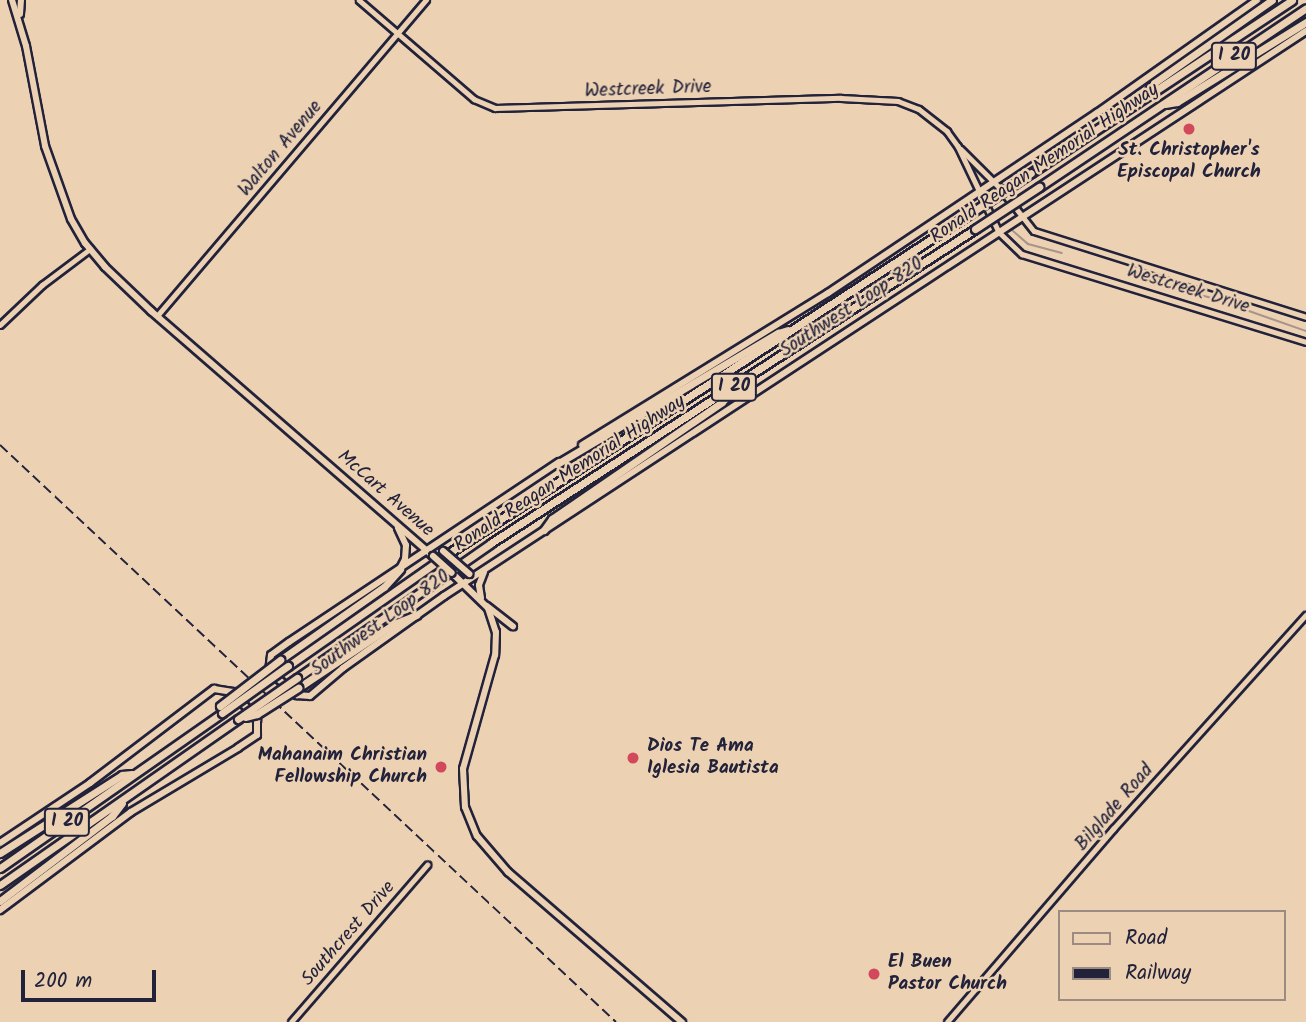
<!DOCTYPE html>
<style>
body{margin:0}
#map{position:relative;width:1306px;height:1022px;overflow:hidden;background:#ecd1b3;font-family:Kalam,sans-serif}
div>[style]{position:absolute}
.stream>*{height:2px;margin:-1px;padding:0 1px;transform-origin:1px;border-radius:1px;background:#a7958a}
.roads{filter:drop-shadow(2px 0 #22223b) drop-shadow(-2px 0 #22223b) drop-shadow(0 2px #22223b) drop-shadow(0 -2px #22223b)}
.minor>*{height:4.5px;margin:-2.25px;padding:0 2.25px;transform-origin:2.25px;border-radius:2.25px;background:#ecd1b3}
.major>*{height:6px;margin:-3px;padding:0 3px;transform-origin:3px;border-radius:3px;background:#ecd1b3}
.highway>*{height:7px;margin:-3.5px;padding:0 3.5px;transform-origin:3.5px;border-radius:3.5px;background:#ecd1b3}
.rail>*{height:2px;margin-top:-1px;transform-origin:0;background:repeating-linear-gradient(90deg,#22223b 0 10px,transparent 0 15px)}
.bridges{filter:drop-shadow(2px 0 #22223b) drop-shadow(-2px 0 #22223b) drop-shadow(0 2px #22223b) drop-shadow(0 -2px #22223b)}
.major-bridge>*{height:6px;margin:-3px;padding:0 3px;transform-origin:3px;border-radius:3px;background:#ecd1b3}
.highway-bridge>*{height:7px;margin:-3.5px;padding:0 3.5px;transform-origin:3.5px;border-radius:3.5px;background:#ecd1b3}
.dots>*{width:19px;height:19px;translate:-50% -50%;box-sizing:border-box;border:4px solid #ecd1b3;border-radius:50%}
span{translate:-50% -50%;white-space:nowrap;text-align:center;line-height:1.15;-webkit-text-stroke:5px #ecd1b3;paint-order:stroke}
.shield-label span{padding:2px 5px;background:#ecd1b3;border:2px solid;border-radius:5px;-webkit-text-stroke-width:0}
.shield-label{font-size:18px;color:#22223b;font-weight:700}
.street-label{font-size:19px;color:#22223b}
.poi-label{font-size:19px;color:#22223b;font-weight:700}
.left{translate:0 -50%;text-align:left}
.right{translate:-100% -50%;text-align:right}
.legend{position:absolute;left:1058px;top:910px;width:228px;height:91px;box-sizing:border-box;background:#ecd1b3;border:2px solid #9b8b83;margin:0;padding:9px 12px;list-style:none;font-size:21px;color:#22223b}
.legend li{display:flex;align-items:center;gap:14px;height:35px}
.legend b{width:35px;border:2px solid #9b8b83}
.scale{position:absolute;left:21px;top:970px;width:135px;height:32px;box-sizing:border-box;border:4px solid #22223b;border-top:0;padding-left:9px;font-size:21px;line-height:24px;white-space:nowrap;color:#22223b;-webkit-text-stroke:5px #ecd1b3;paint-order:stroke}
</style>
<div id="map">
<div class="stream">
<i style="left:1013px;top:231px;width:20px;rotate:41deg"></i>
<i style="left:1028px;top:244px;width:35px;rotate:15deg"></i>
<i style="left:1170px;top:287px;width:47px;rotate:14.9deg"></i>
<i style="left:1215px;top:299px;width:96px;rotate:19.4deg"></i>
</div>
<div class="roads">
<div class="minor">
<i style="left:359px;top:0;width:152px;rotate:40.7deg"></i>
<i style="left:474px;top:99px;width:23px;rotate:23deg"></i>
<i style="left:495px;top:108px;width:346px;rotate:-1.7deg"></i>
<i style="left:841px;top:98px;width:57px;rotate:3deg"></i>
<i style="left:898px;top:101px;width:22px;rotate:21deg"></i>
<i style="left:919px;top:109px;width:36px;rotate:38deg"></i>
<i style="left:947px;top:131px;width:19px;rotate:54deg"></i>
<i style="left:958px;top:146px;width:95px;rotate:64.5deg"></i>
<i style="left:999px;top:232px;width:32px;rotate:44deg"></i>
<i style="left:1022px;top:254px;width:297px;rotate:17.2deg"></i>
<i style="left:961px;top:149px;width:57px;rotate:45deg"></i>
<i style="left:1001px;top:189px;width:53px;rotate:51.8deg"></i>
<i style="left:1034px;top:231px;width:285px;rotate:17.5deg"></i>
<i style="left:157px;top:316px;width:415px;rotate:-49.6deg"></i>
<i style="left:0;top:325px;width:58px;rotate:-43.6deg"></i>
<i style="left:42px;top:285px;width:60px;rotate:-36.9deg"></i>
<i style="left:291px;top:1022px;width:208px;rotate:-49.1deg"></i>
<i style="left:947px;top:1022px;width:255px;rotate:-49.3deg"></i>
<i style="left:1113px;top:829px;width:288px;rotate:-48deg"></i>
</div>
<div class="major">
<i style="left:12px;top:0;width:48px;rotate:73.1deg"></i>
<i style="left:26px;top:46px;width:102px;rotate:79.2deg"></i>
<i style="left:45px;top:146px;width:77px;rotate:70.4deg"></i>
<i style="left:71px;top:219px;width:28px;rotate:60deg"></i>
<i style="left:85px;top:243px;width:31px;rotate:50deg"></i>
<i style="left:105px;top:267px;width:64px;rotate:43.7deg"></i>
<i style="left:151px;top:311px;width:374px;rotate:41deg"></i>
<i style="left:20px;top:14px;width:14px;rotate:-86deg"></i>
<i style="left:582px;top:445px;width:289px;rotate:-31.7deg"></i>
<i style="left:828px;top:293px;width:324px;rotate:-33.8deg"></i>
<i style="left:1097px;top:113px;width:196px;rotate:-35.2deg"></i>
<i style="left:559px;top:462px;width:324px;rotate:146.3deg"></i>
<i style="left:289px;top:642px;width:22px;rotate:144deg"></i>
<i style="left:271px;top:655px;width:16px;rotate:97deg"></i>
<i style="left:269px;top:671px;width:37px;rotate:41deg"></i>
<i style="left:297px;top:695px;width:13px;rotate:4deg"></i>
<i style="left:310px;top:696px;width:43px;rotate:-40.3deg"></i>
<i style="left:343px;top:668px;width:124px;rotate:-35.5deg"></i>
<i style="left:444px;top:596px;width:1031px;rotate:-33.24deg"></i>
<i style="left:398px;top:528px;width:19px;rotate:65deg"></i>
<i style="left:406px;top:545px;width:14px;rotate:94deg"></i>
<i style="left:405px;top:559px;width:9px;rotate:117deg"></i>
<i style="left:452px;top:573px;width:50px;rotate:44.2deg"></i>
<i style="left:488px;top:608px;width:25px;rotate:72deg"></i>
<i style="left:496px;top:632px;width:23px;rotate:92deg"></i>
<i style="left:495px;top:655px;width:118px;rotate:105.7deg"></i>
<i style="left:463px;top:769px;width:38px;rotate:87deg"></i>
<i style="left:465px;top:807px;width:31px;rotate:68deg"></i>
<i style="left:477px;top:836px;width:48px;rotate:49.3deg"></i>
<i style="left:508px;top:872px;width:230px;rotate:40.8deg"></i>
<i style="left:481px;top:598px;width:13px;rotate:-99deg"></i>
<i style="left:479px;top:585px;width:14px;rotate:-69deg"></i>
<i style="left:487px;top:606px;width:33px;rotate:38deg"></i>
<i style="left:0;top:843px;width:108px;rotate:-33.7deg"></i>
<i style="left:90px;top:783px;width:156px;rotate:-37.2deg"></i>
<i style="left:214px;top:689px;width:19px;rotate:9deg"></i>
<i style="left:233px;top:692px;width:37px;rotate:49deg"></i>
<i style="left:257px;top:720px;width:15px;rotate:90deg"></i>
<i style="left:257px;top:735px;width:23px;rotate:146deg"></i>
<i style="left:238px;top:748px;width:125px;rotate:149.1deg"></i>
<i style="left:131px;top:812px;width:164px;rotate:143.2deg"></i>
</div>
<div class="highway">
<i style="left:1145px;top:96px;width:16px;rotate:-55deg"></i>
<i style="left:1154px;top:83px;width:144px;rotate:-35.1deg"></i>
<i style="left:1165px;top:104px;width:12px;rotate:-9deg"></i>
<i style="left:1177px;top:102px;width:152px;rotate:-31.8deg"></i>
<i style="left:1031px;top:173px;width:313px;rotate:-33.5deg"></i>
<i style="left:1039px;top:187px;width:321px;rotate:-33.8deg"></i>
<i style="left:557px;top:464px;width:257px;rotate:-30.7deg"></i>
<i style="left:778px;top:333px;width:10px;rotate:-17deg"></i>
<i style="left:544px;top:530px;width:14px;rotate:-54deg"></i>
<i style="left:552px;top:519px;width:206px;rotate:-34.5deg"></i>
<i style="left:722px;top:402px;width:13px;rotate:-48deg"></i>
<i style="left:280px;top:660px;width:127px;rotate:-35.1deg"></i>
<i style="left:384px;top:587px;width:24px;rotate:-48deg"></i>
<i style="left:288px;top:666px;width:200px;rotate:-35deg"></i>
<i style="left:452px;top:551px;width:612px;rotate:-33.07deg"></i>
<i style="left:297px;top:678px;width:236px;rotate:-34.8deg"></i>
<i style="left:491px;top:543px;width:577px;rotate:-32.97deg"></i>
<i style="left:298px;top:688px;width:115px;rotate:-33.7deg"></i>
<i style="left:394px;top:624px;width:24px;rotate:-22deg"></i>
<i style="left:0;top:853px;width:145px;rotate:-32.6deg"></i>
<i style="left:122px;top:775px;width:10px;rotate:-6deg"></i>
<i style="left:0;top:868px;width:271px;rotate:-34.9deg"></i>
<i style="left:0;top:885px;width:290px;rotate:-34.9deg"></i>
<i style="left:0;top:901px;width:141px;rotate:-37.2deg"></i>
<i style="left:112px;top:816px;width:16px;rotate:-52deg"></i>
</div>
</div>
<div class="rail">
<i style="left:0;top:445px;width:844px;rotate:43.13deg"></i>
</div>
<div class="bridges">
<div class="major-bridge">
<i style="left:443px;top:551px;width:35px;rotate:41deg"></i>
<i style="left:433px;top:556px;width:25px;rotate:42deg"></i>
</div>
<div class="highway-bridge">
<i style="left:965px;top:217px;width:79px;rotate:-33.7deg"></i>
<i style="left:975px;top:229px;width:77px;rotate:-33.3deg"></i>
<i style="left:220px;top:706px;width:76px;rotate:-37.5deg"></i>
<i style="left:222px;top:713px;width:81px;rotate:-35.5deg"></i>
<i style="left:245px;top:717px;width:12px;rotate:-14deg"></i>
<i style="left:257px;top:714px;width:49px;rotate:-32.4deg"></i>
<i style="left:238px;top:719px;width:72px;rotate:-34.8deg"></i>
</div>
</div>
<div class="dots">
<i style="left:1189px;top:129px;background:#d1495b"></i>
<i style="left:633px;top:758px;background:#d1495b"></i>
<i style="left:441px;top:767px;background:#d1495b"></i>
<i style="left:874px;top:974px;background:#d1495b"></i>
</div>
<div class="shield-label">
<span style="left:1234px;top:56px">I 20</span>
<span style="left:734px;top:387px">I 20</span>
<span style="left:67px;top:822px">I 20</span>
</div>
<div class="street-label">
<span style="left:648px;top:90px;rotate:-2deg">Westcreek Drive</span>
<span style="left:281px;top:149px;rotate:-50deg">Walton Avenue</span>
<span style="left:1045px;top:164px;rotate:-34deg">Ronald Reagan Memorial Highway</span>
<span style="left:1188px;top:290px;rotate:17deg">Westcreek Drive</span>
<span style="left:852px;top:308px;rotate:-33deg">Southwest Loop 820</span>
<span style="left:570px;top:474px;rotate:-33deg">Ronald Reagan Memorial Highway</span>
<span style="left:385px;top:494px;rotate:41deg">McCart Avenue</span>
<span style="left:381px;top:624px;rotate:-36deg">Southwest Loop 820</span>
<span style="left:1115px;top:808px;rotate:-49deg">Bilglade Road</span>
<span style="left:349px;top:934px;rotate:-49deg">Southcrest Drive</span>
</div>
<div class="poi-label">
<span style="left:1189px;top:162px">St. Christopher's<br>Episcopal Church</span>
<span class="left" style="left:647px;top:758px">Dios Te Ama<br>Iglesia Bautista</span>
<span class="right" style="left:427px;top:767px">Mahanaim Christian<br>Fellowship Church</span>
<span class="left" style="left:888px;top:974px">El Buen<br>Pastor Church</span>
</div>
<ul class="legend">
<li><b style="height:9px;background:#ecd1b3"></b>Road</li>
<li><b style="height:9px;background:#22223b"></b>Railway</li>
</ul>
<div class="scale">200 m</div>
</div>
